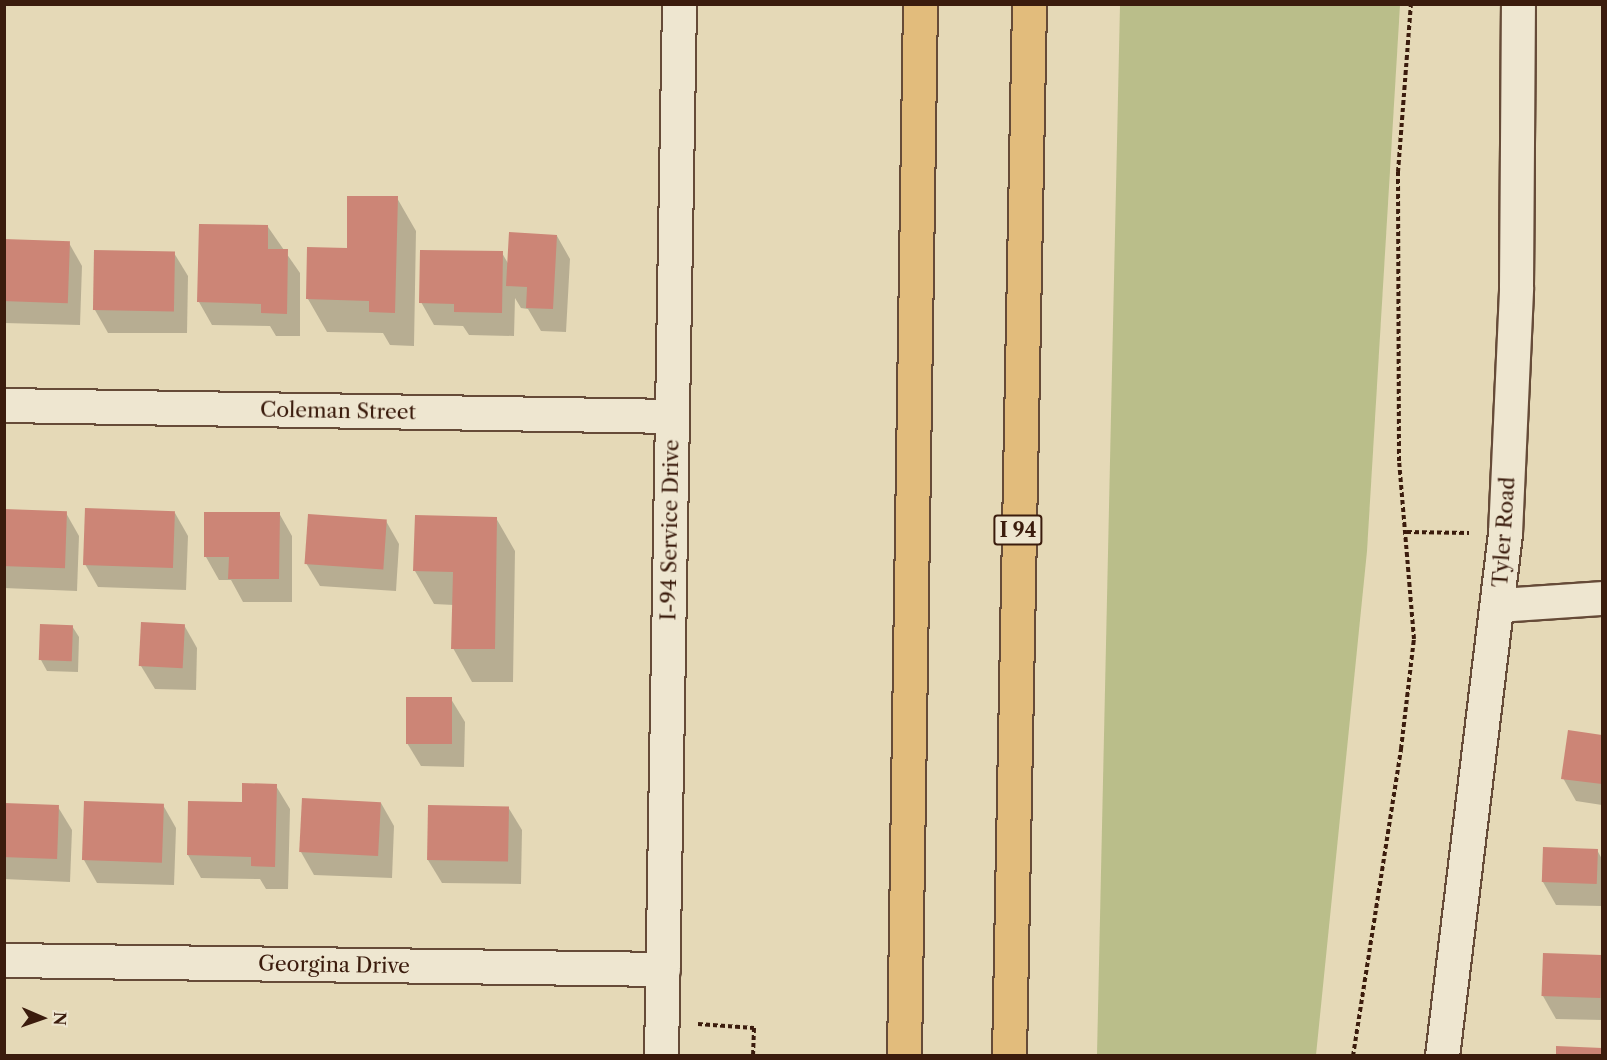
<!DOCTYPE html>
<style>
body{margin:0}
#map{position:relative;width:1607px;height:1060px;overflow:hidden;background:#e5d9b7;font-family:"Libre Caslon Text",serif}
div>[style]{position:absolute}
.green>*{inset:0;background:#babe8a}
.shadow>*{inset:0;background:#0003}
.building>*{inset:0;background:#cc8576;transform-origin:0 0}
.path>*{height:4px;margin-top:-2px;transform-origin:0;background:repeating-linear-gradient(90deg,#3b1c0d 0 4.5px,transparent 0 7.5px)}
.roads{filter:drop-shadow(2px 0 #664b38) drop-shadow(-2px 0 #664b38) drop-shadow(0 2px #664b38) drop-shadow(0 -2px #664b38)}
.minor>*{height:33px;margin:-16.5px;padding:0 16.5px;transform-origin:16.5px;border-radius:16.5px;background:#eee6d0}
.motorway>*{height:33px;margin:-16.5px;padding:0 16.5px;transform-origin:16.5px;border-radius:16.5px;background:#e2bc7c}
span{translate:-50% -50%;white-space:nowrap;text-align:center;line-height:1.15;-webkit-text-stroke:4.5px #eee6d0;paint-order:stroke}
.shield-label span{padding:2px 4px;background:#eee6d0;border:2px solid;border-radius:4px;-webkit-text-stroke-width:0}
.shield-label{font-size:20px;color:#3b1c0d;font-weight:700}
.street-label{font-size:21px;color:#3b1c0d}
.frame{position:absolute;inset:0;border:6px solid #3b1c0d;pointer-events:none}
.north{position:absolute;left:12px;top:988px;width:60px;height:60px;-webkit-text-stroke:4px #eee6d0;paint-order:stroke;rotate:92deg;font-size:16px;font-weight:700;line-height:24px;text-align:center;color:#3b1c0d}
.north::after{content:'';display:block;margin:auto;width:21px;height:27px;background:#3b1c0d;clip-path:polygon(50% 0,100% 100%,50% 72%,0 100%)}
</style>
<div id="map">
<div class="green">
<i style="clip-path:polygon(1120px 5px,1400px 5px,1367px 551px,1316px 1055px,1097px 1055px)"></i>
</div>
<div class="shadow">
<i style="clip-path:polygon(397px 198px,416px 231px,414px 346px,390px 345px,383px 333px,327px 332px,308px 299px)"></i>
<i style="clip-path:polygon(268px 227px,300px 273px,300px 336px,276px 336px,270px 326px,212px 325px,199px 302px)"></i>
<i style="clip-path:polygon(557px 236px,570px 259px,566px 332px,541px 331px,528px 309px,521px 308px,515px 298px,514px 336px,469px 335px,463px 326px,434px 325px,421px 302px,502px 253px,509px 265px)"></i>
<i style="clip-path:polygon(4px 240px,69px 243px,82px 266px,80px 325px,4px 323px)"></i>
<i style="clip-path:polygon(174px 253px,188px 276px,187px 333px,108px 333px,95px 310px)"></i>
<i style="clip-path:polygon(4px 511px,66px 513px,79px 536px,77px 591px,4px 588px)"></i>
<i style="clip-path:polygon(175px 513px,188px 536px,186px 590px,98px 587px,85px 564px)"></i>
<i style="clip-path:polygon(279px 513px,292px 536px,292px 602px,243px 602px,231px 580px,219px 580px,206px 557px)"></i>
<i style="clip-path:polygon(416px 517px,496px 518px,515px 551px,513px 682px,472px 682px,453px 648px,454px 605px,434px 604px,415px 571px)"></i>
<i style="clip-path:polygon(386px 521px,399px 544px,396px 591px,320px 586px,306px 563px)"></i>
<i style="clip-path:polygon(184px 625px,197px 648px,196px 690px,155px 689px,141px 666px)"></i>
<i style="clip-path:polygon(72px 626px,79px 637px,78px 672px,47px 671px,41px 660px)"></i>
<i style="clip-path:polygon(451px 699px,465px 722px,464px 767px,421px 766px,407px 743px)"></i>
<i style="clip-path:polygon(1569px 732px,1602px 737px,1602px 805px,1576px 801px,1563px 778px)"></i>
<i style="clip-path:polygon(276px 786px,290px 809px,288px 889px,266px 889px,260px 879px,201px 878px,188px 855px,243px 804px)"></i>
<i style="clip-path:polygon(381px 803px,394px 826px,392px 878px,314px 875px,301px 852px)"></i>
<i style="clip-path:polygon(4px 805px,58px 807px,72px 830px,70px 882px,4px 879px)"></i>
<i style="clip-path:polygon(163px 805px,176px 828px,174px 885px,97px 883px,84px 860px)"></i>
<i style="clip-path:polygon(508px 807px,522px 830px,521px 884px,442px 883px,428px 860px)"></i>
<i style="clip-path:polygon(1597px 850px,1602px 859px,1602px 906px,1556px 905px,1543px 882px)"></i>
<i style="clip-path:polygon(1545px 955px,1602px 957px,1602px 1020px,1556px 1019px,1543px 996px)"></i>
</div>
<div class="building">
<i style="clip-path:polygon(347px 196px,398px 196px,395px 313px,369px 312px,369px 301px,306px 299px,307px 247px,347px 248px)"></i>
<i style="clip-path:polygon(199px 224px,268px 225px,268px 249px,288px 249px,287px 314px,261px 313px,261px 304px,197px 302px)"></i>
<i style="clip-path:polygon(509px 232px,557px 235px,553px 309px,526px 308px,527px 287px,506px 286px)"></i>
<i style="left:4px;top:239px;width:66px;height:62px;rotate:2deg"></i>
<i style="left:94px;top:250px;width:81px;height:60px;rotate:1deg"></i>
<i style="clip-path:polygon(420px 250px,503px 251px,502px 313px,454px 312px,454px 304px,419px 303px)"></i>
<i style="left:85px;top:508px;width:90px;height:57px;rotate:2deg"></i>
<i style="left:4px;top:509px;width:63px;height:57px;rotate:2deg"></i>
<i style="clip-path:polygon(204px 512px,280px 512px,279px 579px,228px 579px,229px 557px,204px 557px)"></i>
<i style="left:308px;top:514px;width:79px;height:50px;rotate:4deg"></i>
<i style="clip-path:polygon(415px 515px,497px 517px,495px 649px,451px 649px,453px 572px,413px 571px)"></i>
<i style="left:141px;top:622px;width:44px;height:44px;rotate:3deg"></i>
<i style="left:40px;top:624px;width:33px;height:36px;rotate:2deg"></i>
<i style="left:406px;top:697px;width:46px;height:47px"></i>
<i style="clip-path:polygon(1568px 730px,1602px 735px,1602px 784px,1561px 779px)"></i>
<i style="clip-path:polygon(242px 783px,277px 784px,275px 867px,251px 866px,251px 857px,187px 855px,188px 801px,242px 802px)"></i>
<i style="left:302px;top:798px;width:79px;height:54px;rotate:3deg"></i>
<i style="left:84px;top:801px;width:80px;height:59px;rotate:2deg"></i>
<i style="left:4px;top:803px;width:55px;height:54px;rotate:2deg"></i>
<i style="left:428px;top:805px;width:81px;height:55px;rotate:1deg"></i>
<i style="left:1543px;top:847px;width:55px;height:35px;rotate:2deg"></i>
<i style="left:1543px;top:953px;width:59px;height:43px;rotate:2deg"></i>
<i style="clip-path:polygon(1556px 1046px,1602px 1048px,1602px 1056px,1556px 1056px)"></i>
</div>
<div class="path">
<i style="left:1407px;top:532px;width:62px;rotate:0.9deg"></i>
<i style="left:698px;top:1024px;width:56px;rotate:4.1deg"></i>
<i style="left:754px;top:1028px;width:28px;rotate:92deg"></i>
<i style="left:1353px;top:1056px;width:311px;rotate:-81.1deg"></i>
<i style="left:1401px;top:749px;width:111px;rotate:-83.3deg"></i>
<i style="left:1414px;top:639px;width:179px;rotate:-94.8deg"></i>
<i style="left:1399px;top:461px;width:289px;rotate:-90.2deg"></i>
<i style="left:1398px;top:172px;width:169px;rotate:-85.6deg"></i>
</div>
<div class="roads">
<div class="minor">
<i style="left:4px;top:405px;width:668px;rotate:0.94deg"></i>
<i style="left:1499px;top:605px;width:103px;rotate:-3.9deg"></i>
<i style="left:4px;top:960px;width:659px;rotate:0.78deg"></i>
<i style="left:661px;top:1056px;width:1052px;rotate:-89.02deg"></i>
<i style="left:1442px;top:1056px;width:527px;rotate:-83.13deg"></i>
<i style="left:1505px;top:533px;width:246px;rotate:-87.4deg"></i>
<i style="left:1516px;top:287px;width:283px;rotate:-89.6deg"></i>
</div>
<div class="motorway">
<i style="left:904px;top:1056px;width:1052px;rotate:-89.13deg"></i>
<i style="left:1009px;top:1056px;width:1052px;rotate:-88.91deg"></i>
</div>
</div>
<div class="shield-label">
<span style="left:1018px;top:530px">I 94</span>
</div>
<div class="street-label">
<span style="left:338px;top:411px;rotate:1deg">Coleman Street</span>
<span style="left:670px;top:530px;rotate:-89deg">I-94 Service Drive</span>
<span style="left:1504px;top:532px;rotate:-86deg">Tyler Road</span>
<span style="left:334px;top:965px;rotate:1deg">Georgina Drive</span>
</div>
<div class="frame"></div>
<div class="north">N</div>
</div>
